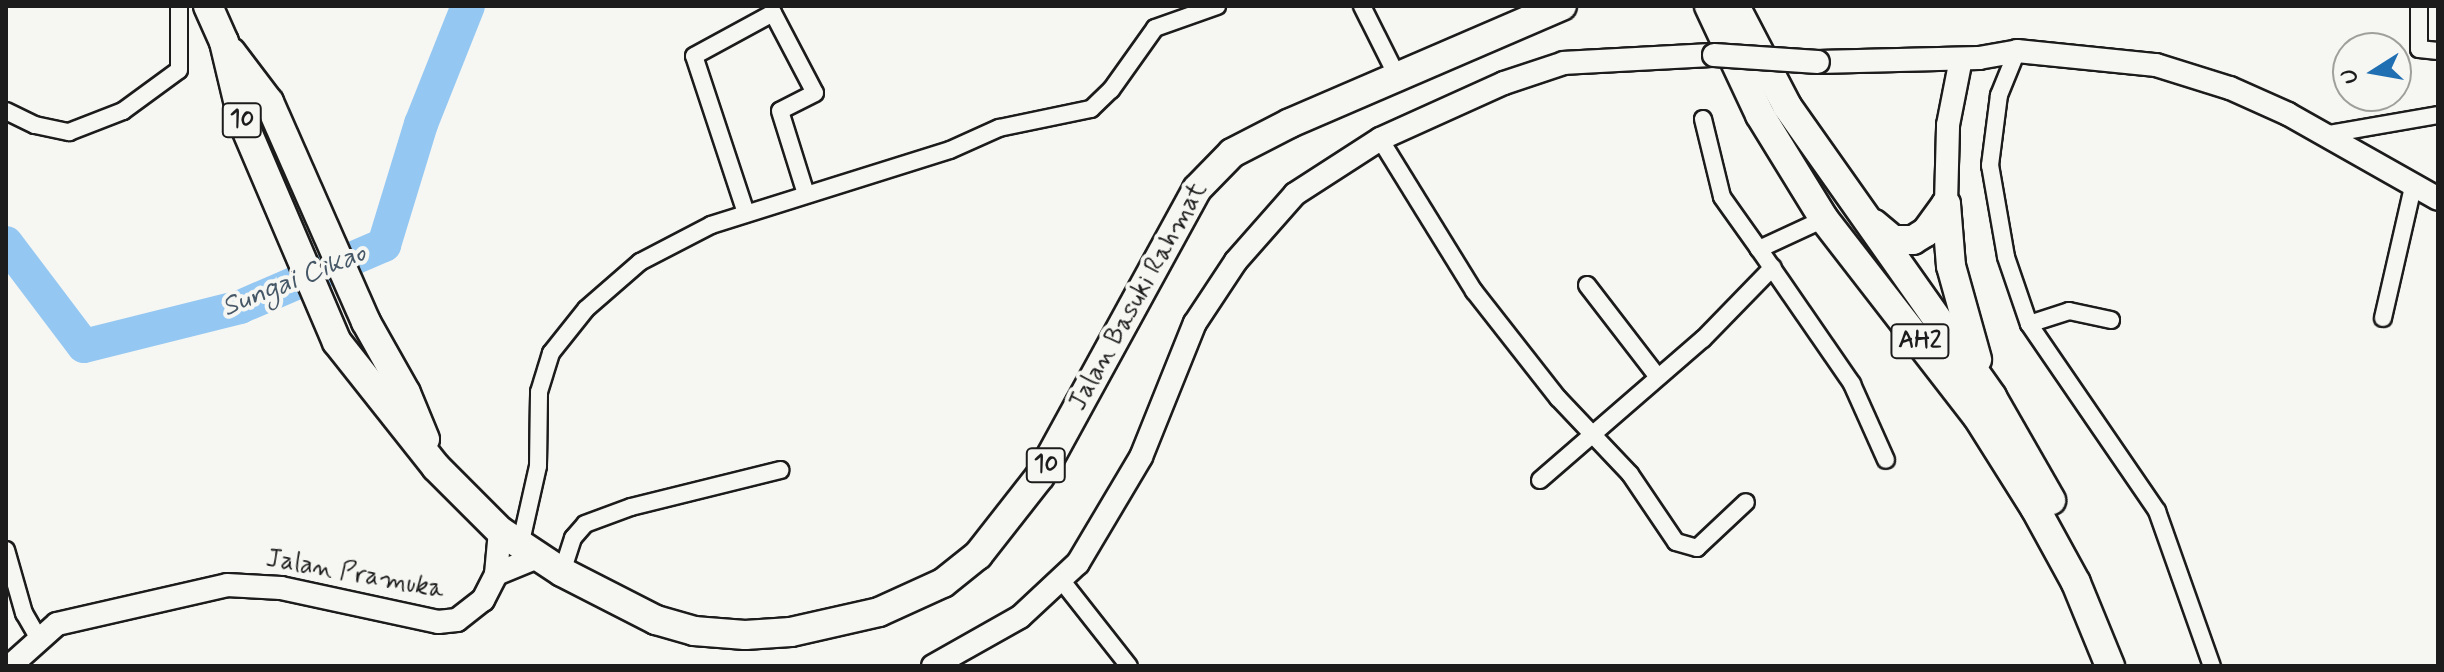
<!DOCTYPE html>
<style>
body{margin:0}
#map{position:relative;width:2444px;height:672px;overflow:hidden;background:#f6f6f2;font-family:Mynerve,sans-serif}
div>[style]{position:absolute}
.river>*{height:34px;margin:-17px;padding:0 17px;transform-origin:17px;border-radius:17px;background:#94c8f2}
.roads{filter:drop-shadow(2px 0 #1c1c1c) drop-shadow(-2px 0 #1c1c1c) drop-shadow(0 2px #1c1c1c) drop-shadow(0 -2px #1c1c1c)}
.street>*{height:16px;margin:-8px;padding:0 8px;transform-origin:8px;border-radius:8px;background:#f6f6f2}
.secondary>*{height:22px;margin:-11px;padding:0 11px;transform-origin:11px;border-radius:11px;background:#f6f6f2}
.highway>*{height:28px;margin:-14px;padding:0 14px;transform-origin:14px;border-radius:14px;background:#f6f6f2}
.bridges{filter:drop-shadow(2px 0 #1c1c1c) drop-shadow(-2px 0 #1c1c1c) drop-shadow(0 2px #1c1c1c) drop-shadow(0 -2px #1c1c1c)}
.secondary-bridge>*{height:22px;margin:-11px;padding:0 11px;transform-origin:11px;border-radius:11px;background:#f6f6f2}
span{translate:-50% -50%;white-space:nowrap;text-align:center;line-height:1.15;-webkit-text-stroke:8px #f6f6f2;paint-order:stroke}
.shield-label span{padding:2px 6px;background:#f6f6f2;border:2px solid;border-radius:6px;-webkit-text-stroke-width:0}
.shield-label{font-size:24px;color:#1c1c1c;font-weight:700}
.street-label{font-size:26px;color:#1c1c1c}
.water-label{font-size:28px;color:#465867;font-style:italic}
.frame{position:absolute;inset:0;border:8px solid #1c1c1c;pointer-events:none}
.north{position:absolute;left:2332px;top:32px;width:80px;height:80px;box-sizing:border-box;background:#f6f6f2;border:2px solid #9f9f9c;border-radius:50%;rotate:259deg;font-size:22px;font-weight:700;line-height:32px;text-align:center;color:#1c1c1c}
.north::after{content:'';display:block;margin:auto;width:28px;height:36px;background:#1f6fb2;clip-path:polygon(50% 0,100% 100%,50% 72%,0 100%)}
</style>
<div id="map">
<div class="river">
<i style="left:6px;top:243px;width:129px;rotate:52.9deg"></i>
<i style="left:84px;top:346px;width:161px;rotate:-14deg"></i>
<i style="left:240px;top:307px;width:157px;rotate:-23.3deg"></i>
<i style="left:384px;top:245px;width:127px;rotate:-73deg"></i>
<i style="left:421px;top:124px;width:127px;rotate:-68.3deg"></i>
</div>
<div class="roads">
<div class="street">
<i style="left:1362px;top:6px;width:83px;rotate:63.4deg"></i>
<i style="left:2419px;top:6px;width:43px;rotate:90deg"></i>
<i style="left:2419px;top:49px;width:19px;rotate:6deg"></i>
<i style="left:2017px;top:51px;width:48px;rotate:112.2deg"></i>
<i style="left:1999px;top:95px;width:71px;rotate:97.3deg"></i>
<i style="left:1990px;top:165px;width:93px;rotate:80.1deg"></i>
<i style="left:2006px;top:257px;width:71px;rotate:71.1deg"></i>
<i style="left:2029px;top:324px;width:227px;rotate:55.6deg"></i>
<i style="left:2157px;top:511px;width:164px;rotate:70.5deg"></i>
<i style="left:6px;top:111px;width:32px;rotate:26deg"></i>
<i style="left:35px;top:125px;width:35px;rotate:12deg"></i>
<i style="left:69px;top:132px;width:58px;rotate:-21.3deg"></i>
<i style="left:123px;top:111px;width:69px;rotate:-36.2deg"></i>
<i style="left:179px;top:70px;width:64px;rotate:-90deg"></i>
<i style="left:1703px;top:119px;width:80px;rotate:76.3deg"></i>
<i style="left:1722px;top:197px;width:64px;rotate:54.6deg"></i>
<i style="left:2323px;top:135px;width:117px;rotate:-9.9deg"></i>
<i style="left:1380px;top:139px;width:179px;rotate:58.3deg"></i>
<i style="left:1474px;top:291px;width:136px;rotate:51.9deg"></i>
<i style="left:1558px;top:398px;width:105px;rotate:46.5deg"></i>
<i style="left:1630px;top:474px;width:82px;rotate:55.9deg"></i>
<i style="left:1676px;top:542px;width:22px;rotate:16deg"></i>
<i style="left:1697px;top:548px;width:67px;rotate:-43.2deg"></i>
<i style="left:746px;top:213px;width:165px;rotate:-108.3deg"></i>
<i style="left:694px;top:56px;width:90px;rotate:-28.6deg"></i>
<i style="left:773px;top:13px;width:90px;rotate:62.3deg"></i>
<i style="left:815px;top:93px;width:39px;rotate:153deg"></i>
<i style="left:780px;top:111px;width:87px;rotate:72.6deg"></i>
<i style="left:1824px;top:219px;width:72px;rotate:155.2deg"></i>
<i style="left:1759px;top:249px;width:164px;rotate:55.4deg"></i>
<i style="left:1852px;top:384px;width:83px;rotate:65.9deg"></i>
<i style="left:1587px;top:285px;width:115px;rotate:52.4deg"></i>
<i style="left:2383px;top:318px;width:134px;rotate:-77.1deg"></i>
<i style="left:2029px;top:324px;width:42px;rotate:-18deg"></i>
<i style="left:2069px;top:311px;width:43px;rotate:12.1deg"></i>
<i style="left:1540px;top:480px;width:216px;rotate:-40.9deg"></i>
<i style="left:1703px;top:339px;width:100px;rotate:-45.8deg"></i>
<i style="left:520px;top:546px;width:82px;rotate:-77.3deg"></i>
<i style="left:538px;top:466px;width:74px;rotate:-89.2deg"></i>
<i style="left:539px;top:392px;width:41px;rotate:-72.9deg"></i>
<i style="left:551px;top:353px;width:56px;rotate:-51.5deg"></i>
<i style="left:586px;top:309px;width:72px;rotate:-41deg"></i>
<i style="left:640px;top:262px;width:80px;rotate:-27.5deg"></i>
<i style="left:711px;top:225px;width:250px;rotate:-17.4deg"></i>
<i style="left:950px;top:150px;width:54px;rotate:-24.2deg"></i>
<i style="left:999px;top:128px;width:94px;rotate:-11.7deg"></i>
<i style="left:1091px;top:109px;width:28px;rotate:-44deg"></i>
<i style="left:1111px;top:90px;width:76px;rotate:-54.6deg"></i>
<i style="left:1155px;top:28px;width:66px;rotate:-19.5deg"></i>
<i style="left:6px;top:550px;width:66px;rotate:74.1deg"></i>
<i style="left:24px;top:613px;width:30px;rotate:60deg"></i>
<i style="left:562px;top:572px;width:36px;rotate:-72deg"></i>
<i style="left:573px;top:538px;width:18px;rotate:-49deg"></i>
<i style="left:585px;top:524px;width:49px;rotate:-20.3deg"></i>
<i style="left:631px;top:507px;width:154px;rotate:-13.9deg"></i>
<i style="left:1062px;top:581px;width:108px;rotate:51.8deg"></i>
</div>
<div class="secondary">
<i style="left:1818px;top:62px;width:161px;rotate:-1.4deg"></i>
<i style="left:1979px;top:58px;width:39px;rotate:-10deg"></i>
<i style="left:2017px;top:51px;width:140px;rotate:5.8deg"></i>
<i style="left:2156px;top:65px;width:77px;rotate:17.3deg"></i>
<i style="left:2230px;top:88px;width:64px;rotate:24.1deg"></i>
<i style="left:2288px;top:114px;width:172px;rotate:29.5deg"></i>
<i style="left:1946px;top:204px;width:79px;rotate:-88.5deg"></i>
<i style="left:1948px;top:125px;width:67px;rotate:-78.9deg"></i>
<i style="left:496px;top:574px;width:48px;rotate:-22.2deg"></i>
<i style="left:10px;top:666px;width:63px;rotate:-41.8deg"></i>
<i style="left:57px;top:624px;width:174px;rotate:-12.9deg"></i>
<i style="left:227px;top:585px;width:54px;rotate:3.2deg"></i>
<i style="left:281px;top:588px;width:161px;rotate:12.2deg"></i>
<i style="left:438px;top:622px;width:19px;rotate:-6deg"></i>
<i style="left:457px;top:620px;width:33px;rotate:-38deg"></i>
<i style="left:483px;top:600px;width:29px;rotate:-63deg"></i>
<i style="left:496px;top:574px;width:43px;rotate:-84.7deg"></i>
<i style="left:933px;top:666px;width:100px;rotate:-29.4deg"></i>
<i style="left:1020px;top:617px;width:79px;rotate:-43deg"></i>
<i style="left:1078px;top:563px;width:123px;rotate:-59.3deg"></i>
<i style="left:1141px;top:457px;width:144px;rotate:-68.1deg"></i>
<i style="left:1195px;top:323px;width:74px;rotate:-56.5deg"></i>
<i style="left:1236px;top:261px;width:89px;rotate:-48.6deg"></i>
<i style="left:1295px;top:194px;width:101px;rotate:-32.9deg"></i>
<i style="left:1380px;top:139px;width:136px;rotate:-24.3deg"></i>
<i style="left:1504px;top:83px;width:63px;rotate:-18.4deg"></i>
<i style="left:1564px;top:63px;width:150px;rotate:-3.1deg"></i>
</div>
<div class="highway">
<i style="left:208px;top:6px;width:39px;rotate:66deg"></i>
<i style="left:224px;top:42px;width:82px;rotate:76.6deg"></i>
<i style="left:243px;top:122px;width:239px;rotate:66.9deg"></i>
<i style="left:337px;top:342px;width:159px;rotate:51.6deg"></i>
<i style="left:436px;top:467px;width:91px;rotate:45deg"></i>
<i style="left:500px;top:531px;width:74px;rotate:33.5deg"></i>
<i style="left:562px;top:572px;width:106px;rotate:27.1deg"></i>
<i style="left:656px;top:620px;width:40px;rotate:16deg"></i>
<i style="left:694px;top:631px;width:51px;rotate:4.5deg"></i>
<i style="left:745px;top:635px;width:46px;rotate:-3.7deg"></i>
<i style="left:791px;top:632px;width:90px;rotate:-12.8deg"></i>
<i style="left:879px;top:612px;width:70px;rotate:-24.4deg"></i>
<i style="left:943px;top:583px;width:45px;rotate:-38.7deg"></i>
<i style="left:978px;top:555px;width:100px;rotate:-51.9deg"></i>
<i style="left:1040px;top:476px;width:327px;rotate:-61.3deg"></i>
<i style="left:1197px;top:189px;width:50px;rotate:-45.8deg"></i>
<i style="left:1232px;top:153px;width:65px;rotate:-27.3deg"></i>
<i style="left:1290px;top:123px;width:296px;rotate:-23.3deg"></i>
<i style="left:1709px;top:6px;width:120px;rotate:64.9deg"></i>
<i style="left:1760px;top:115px;width:122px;rotate:58.4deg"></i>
<i style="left:1824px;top:219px;width:249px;rotate:52.2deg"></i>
<i style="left:1977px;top:416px;width:109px;rotate:57.8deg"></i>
<i style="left:2035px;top:508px;width:85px;rotate:61.3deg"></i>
<i style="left:2076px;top:583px;width:90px;rotate:67.7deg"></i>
<i style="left:1735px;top:6px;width:113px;rotate:62.5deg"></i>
<i style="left:1787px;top:106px;width:356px;rotate:54.8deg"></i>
<i style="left:1992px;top:397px;width:119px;rotate:60.2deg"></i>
<i style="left:231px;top:52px;width:63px;rotate:52.8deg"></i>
<i style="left:269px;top:102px;width:240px;rotate:66.2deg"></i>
<i style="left:366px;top:322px;width:81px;rotate:60.6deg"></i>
<i style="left:406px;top:393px;width:50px;rotate:67.6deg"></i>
<i style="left:1946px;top:204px;width:62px;rotate:85.4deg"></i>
<i style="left:1951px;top:266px;width:97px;rotate:74.4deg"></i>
<i style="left:1874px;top:224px;width:25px;rotate:40deg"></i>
<i style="left:1893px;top:240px;width:20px"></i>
<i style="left:1913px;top:240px;width:15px;rotate:-32deg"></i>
<i style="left:1926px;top:232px;width:34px;rotate:-54deg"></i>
</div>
</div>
<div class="bridges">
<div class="secondary-bridge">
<i style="left:1714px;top:55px;width:104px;rotate:3.9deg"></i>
</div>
</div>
<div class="shield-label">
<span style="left:242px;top:120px">10</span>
<span style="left:1920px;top:341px">AH2</span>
<span style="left:1046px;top:465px">10</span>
</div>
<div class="street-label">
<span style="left:1139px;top:297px;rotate:-61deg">Jalan Basuki Rahmat</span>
<span style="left:355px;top:575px;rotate:10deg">Jalan Pramuka</span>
</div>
<div class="water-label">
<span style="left:294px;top:281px;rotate:-22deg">Sungai Cikao</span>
</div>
<div class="frame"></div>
<div class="north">U</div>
</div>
